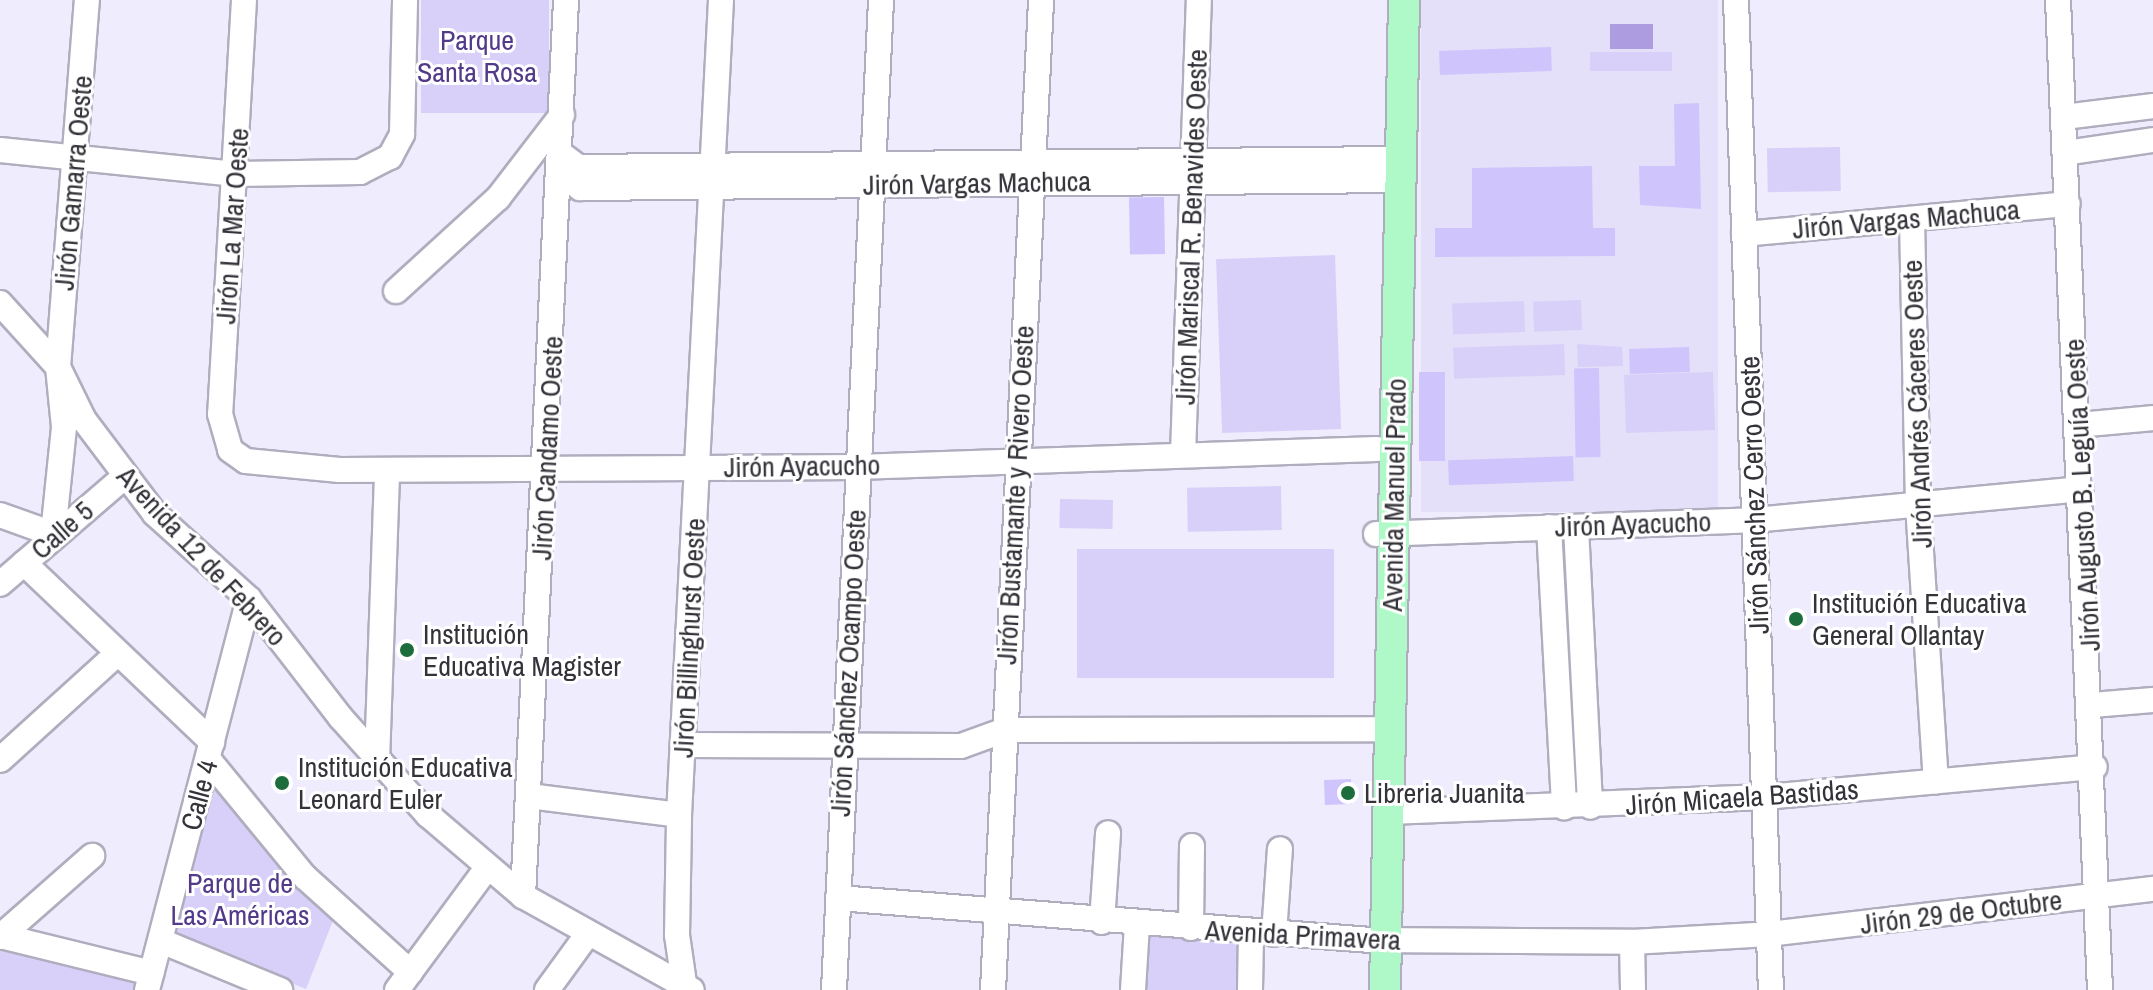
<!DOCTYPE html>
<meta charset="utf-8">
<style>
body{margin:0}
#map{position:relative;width:2153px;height:990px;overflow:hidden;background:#efecfe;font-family:"Archivo Narrow",sans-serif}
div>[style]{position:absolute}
.built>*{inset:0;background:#e4e0f9;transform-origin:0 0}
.green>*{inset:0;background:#d8d0f8;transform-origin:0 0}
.water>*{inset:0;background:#ad9de0;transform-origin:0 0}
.building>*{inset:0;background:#d0c4fc;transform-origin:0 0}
.roads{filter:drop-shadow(2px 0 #b0adbe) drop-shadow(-2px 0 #b0adbe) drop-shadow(0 2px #b0adbe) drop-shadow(0 -2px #b0adbe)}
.minor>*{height:24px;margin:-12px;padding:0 12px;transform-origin:12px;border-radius:12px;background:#fff}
.major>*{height:30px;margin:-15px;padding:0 15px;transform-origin:15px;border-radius:15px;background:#aef9c7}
.dots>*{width:22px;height:22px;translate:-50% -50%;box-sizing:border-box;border:4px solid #fff;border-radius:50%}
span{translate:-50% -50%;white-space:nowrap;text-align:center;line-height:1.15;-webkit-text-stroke:6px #fff;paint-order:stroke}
.park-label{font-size:28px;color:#523a89}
.street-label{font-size:28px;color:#35333a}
.poi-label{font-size:28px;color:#35333a}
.left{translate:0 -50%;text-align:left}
</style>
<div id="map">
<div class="built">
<i style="left:1421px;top:0;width:297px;height:512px"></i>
</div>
<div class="green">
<i style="left:421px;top:0;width:128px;height:113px"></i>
<i style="left:1672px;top:52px;width:19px;height:82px;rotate:90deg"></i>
<i style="left:1840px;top:147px;width:44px;height:73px;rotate:89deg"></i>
<i style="left:1335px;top:255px;width:174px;height:119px;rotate:88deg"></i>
<i style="left:1581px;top:300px;width:30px;height:48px;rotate:88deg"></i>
<i style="left:1524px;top:301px;width:31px;height:72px;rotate:88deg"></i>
<i style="left:1564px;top:344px;width:31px;height:111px;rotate:88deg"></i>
<i style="clip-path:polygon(1577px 344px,1622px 347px,1623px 366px,1578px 367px)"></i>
<i style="left:1713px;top:372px;width:58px;height:89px;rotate:88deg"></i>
<i style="left:1281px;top:486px;width:44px;height:94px;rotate:89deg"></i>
<i style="left:1060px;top:499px;width:53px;height:29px;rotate:1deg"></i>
<i style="left:1077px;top:549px;width:257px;height:129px"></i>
<i style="clip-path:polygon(213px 773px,336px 913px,306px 989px,170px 934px)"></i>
<i style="clip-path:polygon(1141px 929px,1242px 938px,1241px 990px,1138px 990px)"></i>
<i style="clip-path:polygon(0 945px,138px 980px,136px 990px,0 990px)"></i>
</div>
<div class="water">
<i style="left:1653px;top:24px;width:25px;height:43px;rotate:90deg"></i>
</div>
<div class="building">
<i style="left:1551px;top:47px;width:24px;height:112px;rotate:88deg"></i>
<i style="clip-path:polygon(1699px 103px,1701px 209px,1640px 205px,1639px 166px,1675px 166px,1674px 104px)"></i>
<i style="clip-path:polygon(1592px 166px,1593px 228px,1615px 228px,1615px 256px,1435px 257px,1435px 228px,1472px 228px,1472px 168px)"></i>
<i style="left:1164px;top:197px;width:57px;height:35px;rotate:89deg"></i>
<i style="left:1689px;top:347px;width:25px;height:60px;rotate:88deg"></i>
<i style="left:1599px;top:368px;width:89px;height:25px;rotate:89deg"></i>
<i style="left:1419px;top:372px;width:26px;height:89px"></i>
<i style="left:1573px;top:456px;width:25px;height:125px;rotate:88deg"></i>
<i style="left:1351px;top:779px;width:25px;height:27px;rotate:88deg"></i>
</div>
<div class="roads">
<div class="minor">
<i style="left:244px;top:0;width:415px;rotate:93.3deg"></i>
<i style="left:220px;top:414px;width:37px;rotate:74deg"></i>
<i style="left:230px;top:450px;width:19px;rotate:35deg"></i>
<i style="left:246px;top:461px;width:94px;rotate:5.5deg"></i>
<i style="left:340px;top:470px;width:517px;rotate:-0.33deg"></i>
<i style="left:857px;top:467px;width:520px;rotate:-1.98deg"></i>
<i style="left:1736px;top:0;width:991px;rotate:87.98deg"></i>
<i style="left:2058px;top:0;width:991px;rotate:87.57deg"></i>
<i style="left:2064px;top:117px;width:90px;rotate:-7deg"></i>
<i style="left:0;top:150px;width:237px;rotate:5.8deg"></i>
<i style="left:236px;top:174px;width:124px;rotate:-0.9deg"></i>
<i style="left:360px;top:172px;width:34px;rotate:-27deg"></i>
<i style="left:390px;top:157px;width:26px;rotate:-62deg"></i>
<i style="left:402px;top:134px;width:134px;rotate:-88.7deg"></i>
<i style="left:2065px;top:153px;width:89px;rotate:-8.4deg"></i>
<i style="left:561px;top:154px;width:21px;rotate:37deg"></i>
<i style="left:578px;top:167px;width:823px;rotate:-0.56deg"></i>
<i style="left:561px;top:172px;width:25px;rotate:40deg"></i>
<i style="left:580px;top:188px;width:821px;rotate:-0.56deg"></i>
<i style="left:1912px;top:219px;width:286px;rotate:88.8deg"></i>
<i style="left:1918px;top:505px;width:277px;rotate:86.3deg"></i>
<i style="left:1744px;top:234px;width:325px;rotate:-5.3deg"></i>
<i style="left:396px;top:291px;width:138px;rotate:-42.4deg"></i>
<i style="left:498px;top:198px;width:105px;rotate:-52.4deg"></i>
<i style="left:0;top:303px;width:86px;rotate:47.8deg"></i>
<i style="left:58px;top:367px;width:59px;rotate:63.9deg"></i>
<i style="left:84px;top:420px;width:118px;rotate:52.9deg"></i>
<i style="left:155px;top:514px;width:127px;rotate:42.1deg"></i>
<i style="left:249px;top:599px;width:150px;rotate:52.3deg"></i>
<i style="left:341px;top:718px;width:130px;rotate:48.1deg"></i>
<i style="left:428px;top:815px;width:125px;rotate:40.5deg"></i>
<i style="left:523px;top:896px;width:193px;rotate:29.1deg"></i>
<i style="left:2078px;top:425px;width:75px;rotate:-5.3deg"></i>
<i style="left:1183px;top:454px;width:454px;rotate:-88deg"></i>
<i style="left:0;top:515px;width:56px;rotate:19.7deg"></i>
<i style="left:53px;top:534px;width:108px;rotate:-84.1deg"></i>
<i style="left:64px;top:427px;width:60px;rotate:-95.7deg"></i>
<i style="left:58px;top:367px;width:368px;rotate:-85.5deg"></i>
<i style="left:1549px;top:527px;width:281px;rotate:86.9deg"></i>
<i style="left:1576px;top:527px;width:280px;rotate:87.1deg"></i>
<i style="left:1376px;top:534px;width:378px;rotate:-2.1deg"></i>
<i style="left:1754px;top:520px;width:328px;rotate:-5.4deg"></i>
<i style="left:24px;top:563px;width:260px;rotate:43.6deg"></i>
<i style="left:0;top:584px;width:164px;rotate:-40.8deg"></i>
<i style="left:2092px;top:705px;width:61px;rotate:-4.7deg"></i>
<i style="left:684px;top:745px;width:277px;rotate:0.2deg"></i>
<i style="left:961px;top:746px;width:47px;rotate:-20deg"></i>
<i style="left:1005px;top:730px;width:385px;rotate:-0.1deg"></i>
<i style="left:208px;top:759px;width:153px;rotate:50.6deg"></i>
<i style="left:305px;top:877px;width:142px;rotate:42.1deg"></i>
<i style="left:0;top:760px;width:159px;rotate:-42.2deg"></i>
<i style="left:377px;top:761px;width:291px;rotate:-88deg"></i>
<i style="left:529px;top:796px;width:151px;rotate:7.2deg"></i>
<i style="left:1388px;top:812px;width:377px;rotate:-2.3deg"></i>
<i style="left:1765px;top:797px;width:331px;rotate:-5.2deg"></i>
<i style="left:523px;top:896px;width:897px;rotate:-87.25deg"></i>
<i style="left:838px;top:898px;width:534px;rotate:4.51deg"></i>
<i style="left:1370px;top:940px;width:262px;rotate:0.4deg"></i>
<i style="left:1632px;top:942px;width:137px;rotate:-3.3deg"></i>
<i style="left:1769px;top:934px;width:387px;rotate:-6.7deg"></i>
<i style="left:1102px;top:922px;width:89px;rotate:-86.1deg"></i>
<i style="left:1191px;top:928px;width:82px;rotate:-89.3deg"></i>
<i style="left:1274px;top:934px;width:85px;rotate:-86deg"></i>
<i style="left:1px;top:936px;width:155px;rotate:13.8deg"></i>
<i style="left:0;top:937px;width:123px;rotate:-41.4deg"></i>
<i style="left:161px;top:941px;width:129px;rotate:22.4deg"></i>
<i style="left:1632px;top:942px;width:48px;rotate:88.8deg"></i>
<i style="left:147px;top:990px;width:404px;rotate:-75.4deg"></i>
<i style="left:397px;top:990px;width:152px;rotate:-53.6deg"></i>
<i style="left:547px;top:990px;width:68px;rotate:-54deg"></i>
<i style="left:685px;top:990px;width:56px;rotate:-98.3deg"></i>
<i style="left:677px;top:935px;width:120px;rotate:-89deg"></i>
<i style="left:679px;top:815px;width:816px;rotate:-87.05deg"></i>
<i style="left:834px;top:990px;width:991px;rotate:-87.28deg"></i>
<i style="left:993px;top:990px;width:991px;rotate:-87.22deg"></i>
<i style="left:1133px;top:990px;width:66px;rotate:-86.5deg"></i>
<i style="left:1250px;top:990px;width:57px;rotate:-89deg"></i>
</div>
<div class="major">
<i style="left:1385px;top:990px;width:990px;rotate:-88.9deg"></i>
</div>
</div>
<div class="dots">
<i style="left:1796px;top:619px;background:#1d6c3c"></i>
<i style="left:407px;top:650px;background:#1d6c3c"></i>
<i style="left:282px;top:783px;background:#1d6c3c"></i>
<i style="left:1348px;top:793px;background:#1d6c3c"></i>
</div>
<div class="park-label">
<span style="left:477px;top:56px">Parque<br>Santa Rosa</span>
<span style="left:240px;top:899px">Parque de<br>Las Américas</span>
</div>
<div class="street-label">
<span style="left:73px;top:183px;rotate:-85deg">Jirón Gamarra Oeste</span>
<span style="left:977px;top:183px;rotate:-1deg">Jirón Vargas Machuca</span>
<span style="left:1906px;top:219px;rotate:-5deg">Jirón Vargas Machuca</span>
<span style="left:232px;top:226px;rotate:-86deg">Jirón La Mar Oeste</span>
<span style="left:1191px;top:227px;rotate:-88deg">Jirón Mariscal R. Benavides Oeste</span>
<span style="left:1917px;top:404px;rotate:-92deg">Jirón Andrés Cáceres Oeste</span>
<span style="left:547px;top:448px;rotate:-87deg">Jirón Candamo Oeste</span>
<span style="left:802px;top:466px;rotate:-1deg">Jirón Ayacucho</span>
<span style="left:1015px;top:495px;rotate:-87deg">Jirón Bustamante y Rivero Oeste</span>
<span style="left:1394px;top:495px;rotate:-89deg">Avenida Manuel Prado</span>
<span style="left:1754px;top:495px;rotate:-92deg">Jirón Sánchez Cerro Oeste</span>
<span style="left:2082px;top:495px;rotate:-93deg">Jirón Augusto B. Leguía Oeste</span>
<span style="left:1633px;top:524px;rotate:-2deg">Jirón Ayacucho</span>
<span style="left:62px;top:530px;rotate:-41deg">Calle 5</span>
<span style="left:202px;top:556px;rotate:47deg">Avenida 12 de Febrero</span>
<span style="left:689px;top:638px;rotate:-87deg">Jirón Billinghurst Oeste</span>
<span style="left:848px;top:663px;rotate:-87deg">Jirón Sánchez Ocampo Oeste</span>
<span style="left:199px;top:795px;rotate:-75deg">Calle 4</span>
<span style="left:1742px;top:797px;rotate:-4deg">Jirón Micaela Bastidas</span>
<span style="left:1961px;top:912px;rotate:-7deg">Jirón 29 de Octubre</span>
<span style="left:1303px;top:935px;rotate:3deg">Avenida Primavera</span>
</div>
<div class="poi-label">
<span class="left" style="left:1812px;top:619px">Institución Educativa<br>General Ollantay</span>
<span class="left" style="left:423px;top:650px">Institución<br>Educativa Magister</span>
<span class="left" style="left:298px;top:783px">Institución Educativa<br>Leonard Euler</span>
<span class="left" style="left:1364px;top:793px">Libreria Juanita</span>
</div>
</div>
